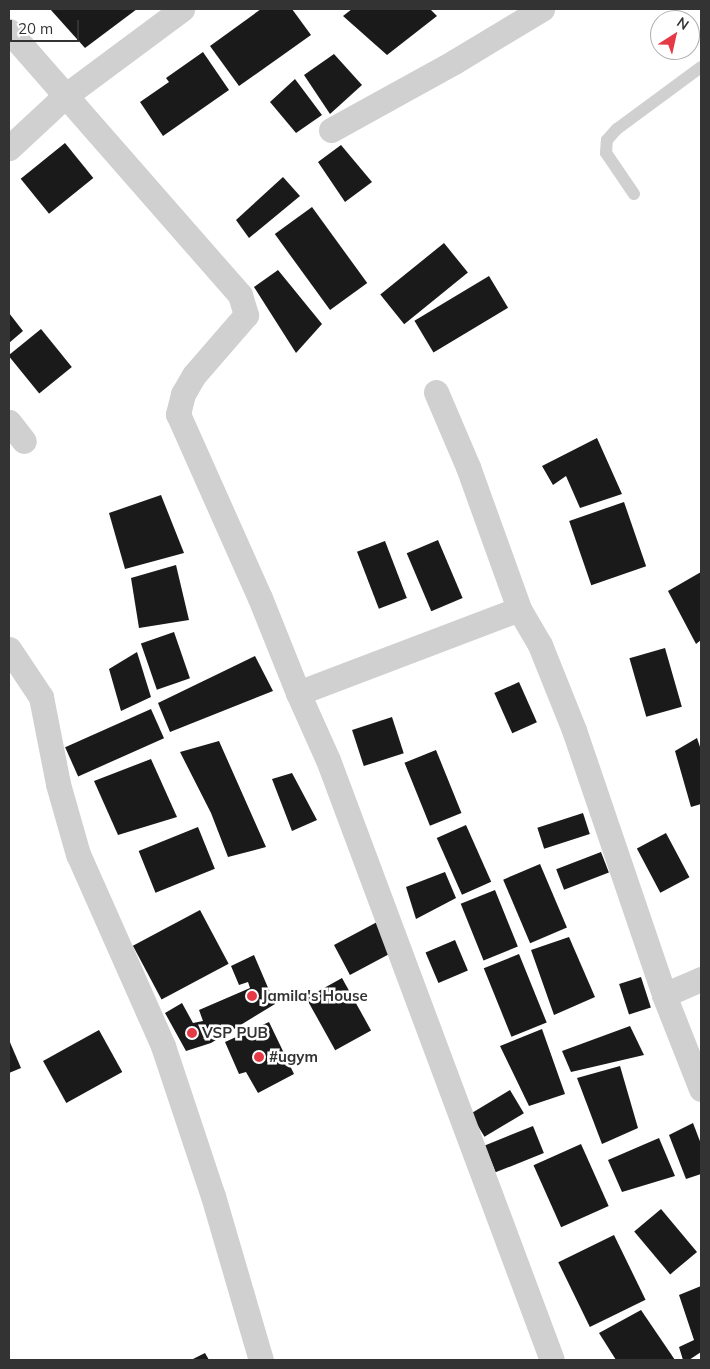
<!DOCTYPE html>
<style>
body{margin:0}
#map{position:relative;width:710px;height:1369px;overflow:hidden;background:#fff;font-family:Mulish,sans-serif}
div>[style]{position:absolute}
.building>*{inset:0;background:#1a1a1a;transform-origin:0 0}
.service>*{height:12px;margin:-6px;padding:0 6px;transform-origin:6px;border-radius:6px;background:#d0d0d0}
.minor>*{height:25px;margin:-12.5px;padding:0 12.5px;transform-origin:12.5px;border-radius:12.5px;background:#d0d0d0}
.dots>*{width:14px;height:14px;translate:-50% -50%;box-sizing:border-box;border:2px solid #fff;border-radius:50%}
span{translate:-50% -50%;white-space:nowrap;text-align:center;line-height:1.15;-webkit-text-stroke:5px #fff;paint-order:stroke}
.poi-label{font-size:15px;color:#333;font-weight:700}
.left{translate:0 -50%;text-align:left}
.frame{position:absolute;inset:0;border:10px solid #333;pointer-events:none}
.north{position:absolute;left:650px;top:10px;width:50px;height:50px;box-sizing:border-box;background:#fff;border:1px solid #adadad;border-radius:50%;rotate:35deg;font-size:14px;font-weight:700;line-height:20px;text-align:center;color:#333}
.north::after{content:'';display:block;margin:auto;width:18px;height:22px;background:#e63946;clip-path:polygon(50% 0,100% 100%,50% 72%,0 100%)}
.scale{position:absolute;left:10px;top:20px;width:69px;height:22px;box-sizing:border-box;border:2px solid #333;border-top:0;padding-left:6px;font-size:15px;line-height:18px;white-space:nowrap;color:#333;-webkit-text-stroke:4px #fff;paint-order:stroke}
</style>
<div id="map">
<div class="building">
<i style="clip-path:polygon(50px 9px,137px 9px,85px 48px)"></i>
<i style="clip-path:polygon(261px 9px,292px 9px,311px 35px,239px 86px,210px 46px)"></i>
<i style="clip-path:polygon(352px 9px,430px 9px,437px 16px,387px 55px,343px 16px)"></i>
<i style="clip-path:polygon(203px 52px,229px 90px,163px 136px,140px 102px,169px 82px,166px 78px)"></i>
<i style="clip-path:polygon(334px 54px,362px 85px,330px 114px,304px 75px)"></i>
<i style="clip-path:polygon(295px 79px,322px 115px,296px 133px,270px 102px)"></i>
<i style="left:65px;top:143px;width:45px;height:57px;rotate:51deg"></i>
<i style="clip-path:polygon(341px 145px,372px 182px,345px 202px,318px 162px)"></i>
<i style="clip-path:polygon(283px 177px,300px 196px,249px 238px,236px 220px)"></i>
<i style="left:312px;top:207px;width:94px;height:46px;rotate:54deg"></i>
<i style="left:444px;top:243px;width:38px;height:82px;rotate:51deg"></i>
<i style="clip-path:polygon(278px 270px,322px 324px,296px 353px,254px 287px)"></i>
<i style="left:489px;top:276px;width:37px;height:87px;rotate:59deg"></i>
<i style="clip-path:polygon(9px 313px,23px 331px,9px 343px)"></i>
<i style="left:41px;top:329px;width:49px;height:42px;rotate:51deg"></i>
<i style="clip-path:polygon(597px 438px,622px 494px,580px 508px,566px 476px,553px 485px,542px 466px)"></i>
<i style="clip-path:polygon(161px 495px,184px 553px,125px 569px,109px 513px)"></i>
<i style="left:624px;top:502px;width:68px;height:58px;rotate:71deg"></i>
<i style="left:438px;top:540px;width:63px;height:34px;rotate:67deg"></i>
<i style="left:385px;top:541px;width:61px;height:30px;rotate:69deg"></i>
<i style="clip-path:polygon(176px 565px,189px 620px,139px 628px,131px 578px)"></i>
<i style="clip-path:polygon(701px 572px,701px 640px,696px 644px,668px 591px)"></i>
<i style="left:174px;top:632px;width:49px;height:35px;rotate:71deg"></i>
<i style="left:665px;top:648px;width:61px;height:37px;rotate:74deg"></i>
<i style="clip-path:polygon(137px 652px,151px 697px,121px 711px,109px 669px)"></i>
<i style="clip-path:polygon(255px 656px,273px 691px,170px 732px,158px 703px)"></i>
<i style="left:519px;top:682px;width:44px;height:27px;rotate:66deg"></i>
<i style="left:151px;top:709px;width:32px;height:94px;rotate:66deg"></i>
<i style="left:392px;top:717px;width:38px;height:42px;rotate:72deg"></i>
<i style="clip-path:polygon(697px 738px,701px 750px,701px 804px,691px 807px,675px 751px)"></i>
<i style="clip-path:polygon(219px 741px,266px 847px,228px 857px,211px 813px,180px 752px)"></i>
<i style="left:436px;top:750px;width:68px;height:34px;rotate:68deg"></i>
<i style="clip-path:polygon(151px 759px,177px 817px,118px 835px,94px 781px)"></i>
<i style="clip-path:polygon(292px 773px,317px 820px,292px 831px,272px 779px)"></i>
<i style="left:583px;top:813px;width:22px;height:48px;rotate:72deg"></i>
<i style="left:466px;top:825px;width:62px;height:32px;rotate:66deg"></i>
<i style="left:198px;top:827px;width:45px;height:64px;rotate:68deg"></i>
<i style="left:666px;top:833px;width:50px;height:33px;rotate:62deg"></i>
<i style="left:601px;top:852px;width:22px;height:48px;rotate:69deg"></i>
<i style="left:540px;top:864px;width:69px;height:40px;rotate:67deg"></i>
<i style="clip-path:polygon(445px 872px,456px 898px,416px 919px,406px 887px)"></i>
<i style="left:495px;top:890px;width:61px;height:37px;rotate:68deg"></i>
<i style="left:200px;top:910px;width:61px;height:76px;rotate:62deg"></i>
<i style="left:379px;top:921px;width:34px;height:51px;rotate:62deg"></i>
<i style="clip-path:polygon(569px 937px,595px 997px,554px 1015px,531px 950px)"></i>
<i style="left:455px;top:940px;width:33px;height:32px;rotate:67deg"></i>
<i style="left:519px;top:954px;width:74px;height:38px;rotate:68deg"></i>
<i style="clip-path:polygon(254px 955px,275px 1004px,211px 1043px,186px 1051px,165px 1013px,182px 1003px,193px 1023px,203px 1021px,199px 1010px,250px 988px,248px 982px,239px 985px,231px 966px)"></i>
<i style="left:641px;top:977px;width:32px;height:23px;rotate:72deg"></i>
<i style="left:342px;top:978px;width:60px;height:41px;rotate:61deg"></i>
<i style="clip-path:polygon(269px 1022px,294px 1074px,258px 1093px,246px 1072px,239px 1074px,225px 1042px)"></i>
<i style="clip-path:polygon(630px 1026px,644px 1055px,571px 1072px,562px 1051px)"></i>
<i style="clip-path:polygon(542px 1029px,565px 1094px,529px 1106px,500px 1046px)"></i>
<i style="left:99px;top:1030px;width:48px;height:64px;rotate:61deg"></i>
<i style="clip-path:polygon(9px 1040px,21px 1068px,9px 1073px)"></i>
<i style="clip-path:polygon(620px 1066px,638px 1128px,602px 1144px,577px 1078px)"></i>
<i style="left:510px;top:1090px;width:27px;height:46px;rotate:59deg"></i>
<i style="clip-path:polygon(693px 1123px,701px 1144px,701px 1174px,686px 1179px,669px 1135px)"></i>
<i style="left:533px;top:1126px;width:29px;height:52px;rotate:68deg"></i>
<i style="clip-path:polygon(659px 1138px,675px 1176px,622px 1192px,608px 1160px)"></i>
<i style="left:581px;top:1144px;width:68px;height:52px;rotate:66deg"></i>
<i style="left:661px;top:1209px;width:56px;height:35px;rotate:50deg"></i>
<i style="left:614px;top:1235px;width:72px;height:62px;rotate:64deg"></i>
<i style="clip-path:polygon(701px 1286px,701px 1352px,689px 1360px,683px 1360px,679px 1347px,694px 1340px,679px 1295px)"></i>
<i style="clip-path:polygon(641px 1310px,675px 1360px,616px 1360px,599px 1333px)"></i>
<i style="clip-path:polygon(205px 1353px,209px 1360px,191px 1360px)"></i>
</div>
<div class="service">
<i style="left:634px;top:194px;width:50px;rotate:-124.3deg"></i>
<i style="left:606px;top:153px;width:13px;rotate:-86deg"></i>
<i style="left:607px;top:140px;width:15px;rotate:-48deg"></i>
<i style="left:617px;top:129px;width:104px;rotate:-36.4deg"></i>
</div>
<div class="minor">
<i style="left:9px;top:31px;width:351px;rotate:48.8deg"></i>
<i style="left:240px;top:295px;width:21px;rotate:73deg"></i>
<i style="left:246px;top:315px;width:79px;rotate:130.9deg"></i>
<i style="left:194px;top:375px;width:22px;rotate:120deg"></i>
<i style="left:183px;top:394px;width:21px;rotate:104deg"></i>
<i style="left:178px;top:414px;width:201px;rotate:66deg"></i>
<i style="left:260px;top:598px;width:102px;rotate:68.2deg"></i>
<i style="left:298px;top:693px;width:73px;rotate:65.9deg"></i>
<i style="left:328px;top:760px;width:640px;rotate:69.53deg"></i>
<i style="left:331px;top:130px;width:141px;rotate:-28.9deg"></i>
<i style="left:454px;top:62px;width:103px;rotate:-31.1deg"></i>
<i style="left:9px;top:148px;width:76px;rotate:-42.9deg"></i>
<i style="left:65px;top:96px;width:146px;rotate:-36.6deg"></i>
<i style="left:436px;top:392px;width:82px;rotate:66.9deg"></i>
<i style="left:468px;top:467px;width:151px;rotate:70.2deg"></i>
<i style="left:519px;top:609px;width:42px;rotate:59.7deg"></i>
<i style="left:540px;top:645px;width:92px;rotate:68.2deg"></i>
<i style="left:574px;top:730px;width:280px;rotate:71.2deg"></i>
<i style="left:664px;top:995px;width:101px;rotate:68.5deg"></i>
<i style="left:9px;top:422px;width:24px;rotate:52deg"></i>
<i style="left:9px;top:649px;width:58px;rotate:56.3deg"></i>
<i style="left:41px;top:697px;width:89px;rotate:78.9deg"></i>
<i style="left:58px;top:784px;width:73px;rotate:74.1deg"></i>
<i style="left:78px;top:854px;width:210px;rotate:66.1deg"></i>
<i style="left:163px;top:1046px;width:158px;rotate:71.6deg"></i>
<i style="left:213px;top:1196px;width:171px;rotate:73.7deg"></i>
<i style="left:298px;top:693px;width:236px;rotate:-20.8deg"></i>
<i style="left:664px;top:995px;width:40px;rotate:-23.4deg"></i>
</div>
<div class="dots">
<i style="left:252px;top:996px;background:#e63946"></i>
<i style="left:192px;top:1033px;background:#e63946"></i>
<i style="left:259px;top:1057px;background:#e63946"></i>
</div>
<div class="poi-label">
<span class="left" style="left:262px;top:996px">Jamila's House</span>
<span class="left" style="left:202px;top:1033px">VSP PUB</span>
<span class="left" style="left:269px;top:1057px">#ugym</span>
</div>
<div class="frame"></div>
<div class="north">N</div>
<div class="scale">20 m</div>
</div>
